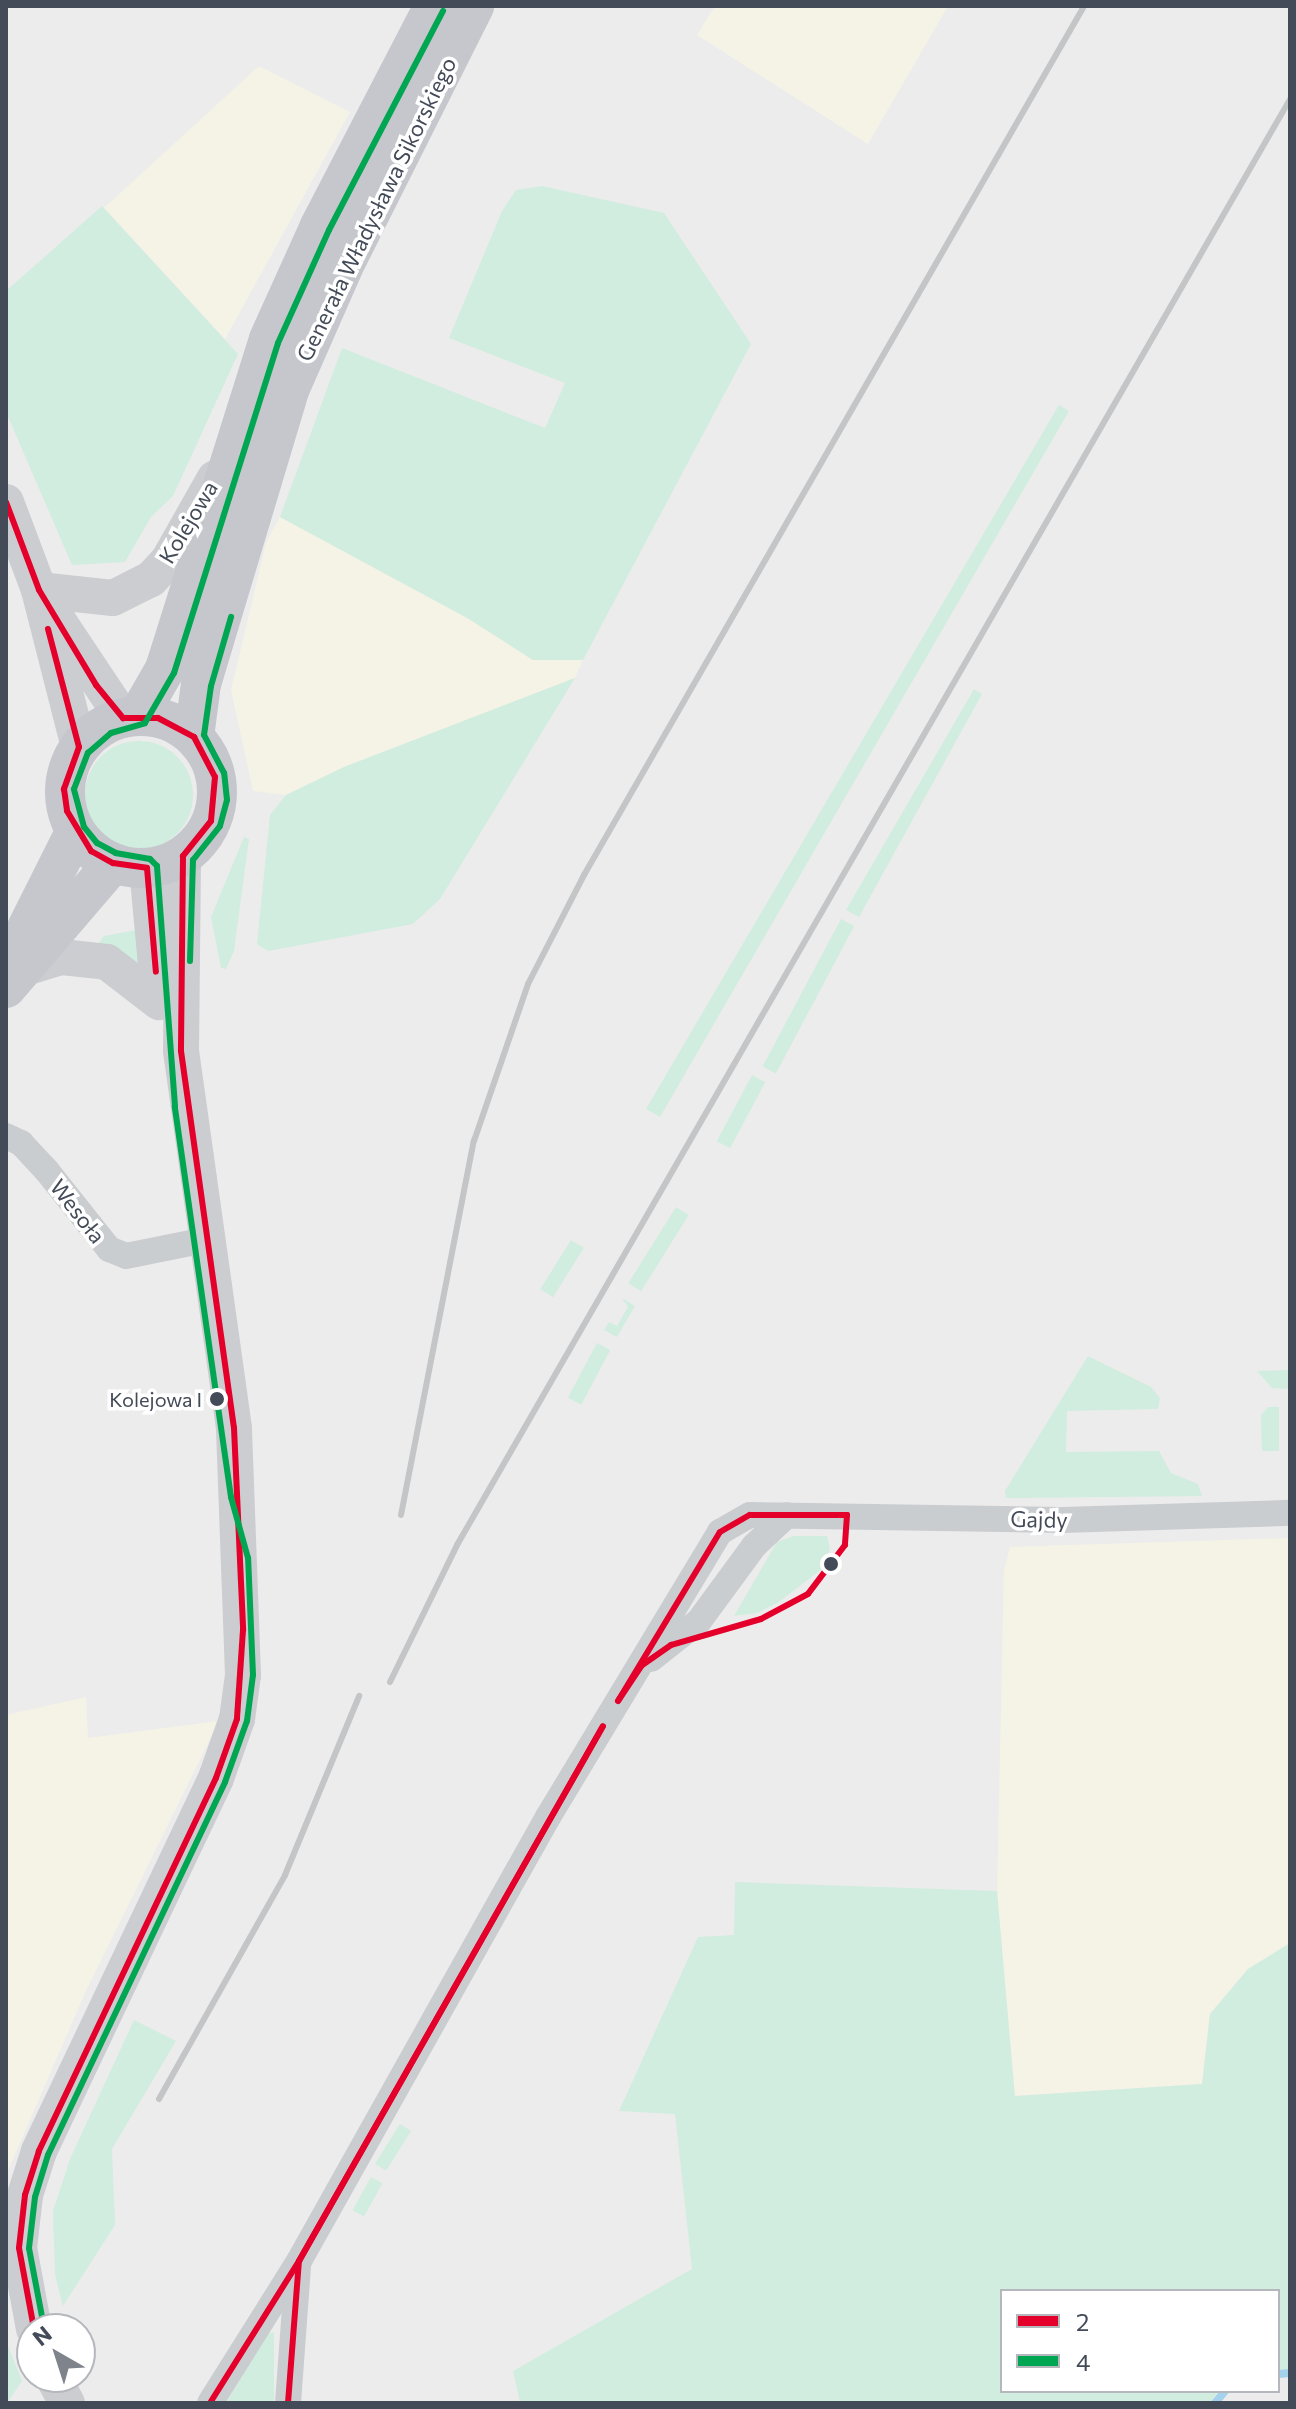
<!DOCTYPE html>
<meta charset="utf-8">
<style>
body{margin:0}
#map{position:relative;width:1296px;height:2409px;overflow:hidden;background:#edecec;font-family:Commissioner,sans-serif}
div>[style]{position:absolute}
.commercial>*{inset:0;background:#f5f3e6}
.green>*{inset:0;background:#d0eddf;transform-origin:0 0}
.round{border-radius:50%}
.stream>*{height:8px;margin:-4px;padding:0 4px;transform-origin:4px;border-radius:4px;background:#a4d1eb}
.street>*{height:26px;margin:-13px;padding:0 13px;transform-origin:13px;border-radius:13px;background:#cacdd0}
.secondary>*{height:36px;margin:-18px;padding:0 18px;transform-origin:18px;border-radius:18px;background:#cbcdd1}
.primary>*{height:40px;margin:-20px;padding:0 20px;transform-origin:20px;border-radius:20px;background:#c5c7cd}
.primary>.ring{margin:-20px;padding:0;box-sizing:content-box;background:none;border:40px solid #c5c7cd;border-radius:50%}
.rail>*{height:6px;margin:-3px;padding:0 3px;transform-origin:3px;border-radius:3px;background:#c3c5c7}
.bus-1>*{height:6px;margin:-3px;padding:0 3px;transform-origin:3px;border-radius:3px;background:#e4002b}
.bus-2>*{height:6px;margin:-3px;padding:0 3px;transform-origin:3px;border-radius:3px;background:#00a651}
.dots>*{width:22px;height:22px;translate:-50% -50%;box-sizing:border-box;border:4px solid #fff;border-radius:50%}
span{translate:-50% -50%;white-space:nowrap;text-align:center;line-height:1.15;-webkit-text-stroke:7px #fff;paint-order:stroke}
.bus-label{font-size:20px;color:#444b58}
.right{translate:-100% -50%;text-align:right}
.street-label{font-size:22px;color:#444b58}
.frame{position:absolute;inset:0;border:8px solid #444b58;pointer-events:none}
.legend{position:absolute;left:1000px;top:2289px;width:280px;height:104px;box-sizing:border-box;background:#fff;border:2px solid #b4b7bc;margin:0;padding:10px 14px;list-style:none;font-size:24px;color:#444b58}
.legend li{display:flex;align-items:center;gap:16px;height:40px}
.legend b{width:40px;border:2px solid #b4b7bc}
.north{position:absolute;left:16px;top:2313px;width:80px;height:80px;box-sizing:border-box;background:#fff;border:2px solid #b4b7bc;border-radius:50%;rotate:321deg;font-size:22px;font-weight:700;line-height:32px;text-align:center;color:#444b58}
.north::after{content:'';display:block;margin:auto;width:28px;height:36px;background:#7f838c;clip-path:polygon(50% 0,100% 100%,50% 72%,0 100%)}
</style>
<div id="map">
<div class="commercial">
<i style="clip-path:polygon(715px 6px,948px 6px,868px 144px,697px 35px)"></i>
<i style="clip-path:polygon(259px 66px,350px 112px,225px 339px,104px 208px)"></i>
<i style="clip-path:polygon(280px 517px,469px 619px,533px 660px,583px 660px,575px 678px,344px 767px,286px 795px,253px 791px,231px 690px,266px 543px)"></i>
<i style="clip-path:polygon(1290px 1538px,1290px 1943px,1248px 1969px,1210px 2014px,1202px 2084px,1014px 2096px,997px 1891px,1004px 1571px,1010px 1547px)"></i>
<i style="clip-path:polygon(86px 1697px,88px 1738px,219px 1721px,85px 1993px,6px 2175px,6px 1715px)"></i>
</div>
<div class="green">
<i style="clip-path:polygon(542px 186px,664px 213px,751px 344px,583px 660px,533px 660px,469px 619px,280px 517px,342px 348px,545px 428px,565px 383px,449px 338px,502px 211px,516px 190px)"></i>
<i style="clip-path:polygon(102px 206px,238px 354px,173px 496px,151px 517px,125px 562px,72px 565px,6px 412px,6px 291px)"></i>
<i style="clip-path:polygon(1059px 405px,1069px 411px,660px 1117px,646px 1109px)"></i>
<i style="clip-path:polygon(575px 678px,440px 899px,413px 924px,268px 951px,257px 944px,270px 815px,286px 795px,344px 767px)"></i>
<i style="clip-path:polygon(974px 689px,982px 694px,859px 917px,846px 910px)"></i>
<i class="round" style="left:85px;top:741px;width:108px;height:108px"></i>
<i style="clip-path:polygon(244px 837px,249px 839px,234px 951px,226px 969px,221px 968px,211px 917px)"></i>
<i style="left:841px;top:919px;width:15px;height:167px;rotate:28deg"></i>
<i style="clip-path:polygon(146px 928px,147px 970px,94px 949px,104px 936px)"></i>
<i style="left:752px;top:1075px;width:15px;height:75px;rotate:28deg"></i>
<i style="left:676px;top:1207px;width:15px;height:90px;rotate:32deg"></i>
<i style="left:571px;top:1240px;width:15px;height:58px;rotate:32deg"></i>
<i style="clip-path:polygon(622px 1298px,635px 1306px,617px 1337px,604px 1330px,609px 1322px,617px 1326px,628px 1307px)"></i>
<i style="left:597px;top:1343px;width:15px;height:62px;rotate:28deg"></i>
<i style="clip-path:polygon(1088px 1356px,1151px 1387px,1160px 1398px,1158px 1409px,1067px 1411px,1066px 1452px,1159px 1451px,1171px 1473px,1198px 1484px,1202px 1496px,1006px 1498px,1005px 1491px)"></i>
<i style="clip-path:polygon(1290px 1370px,1288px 1389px,1272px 1388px,1257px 1371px)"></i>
<i style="clip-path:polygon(1268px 1407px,1279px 1407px,1279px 1451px,1262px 1451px,1261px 1415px)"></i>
<i style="clip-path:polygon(794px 1536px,827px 1536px,830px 1549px,823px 1568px,779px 1602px,757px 1613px,734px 1616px,777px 1542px)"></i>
<i style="clip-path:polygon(735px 1882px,997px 1891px,1015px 2096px,1202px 2084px,1210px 2014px,1248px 1969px,1290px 1943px,1290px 2369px,1278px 2370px,1278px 2291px,1002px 2291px,1002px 2391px,1219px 2391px,1209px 2403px,520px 2403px,513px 2371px,692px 2269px,675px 2114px,619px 2111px,698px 1937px,734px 1935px)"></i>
<i style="clip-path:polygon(134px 2020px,176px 2041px,112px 2149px,115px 2225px,63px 2306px,55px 2275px,53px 2211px,70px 2159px)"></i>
<i style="left:400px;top:2124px;width:13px;height:47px;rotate:32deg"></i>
<i style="left:371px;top:2177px;width:13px;height:38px;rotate:29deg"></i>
<i style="clip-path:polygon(274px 2332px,274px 2403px,226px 2403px,268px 2334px)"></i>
<i style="clip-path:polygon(6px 2341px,22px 2381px,7px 2403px,6px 2403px)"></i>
</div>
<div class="stream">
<i style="left:1278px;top:2374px;width:12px;rotate:-5deg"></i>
<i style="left:1215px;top:2403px;width:16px;rotate:-50deg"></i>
</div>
<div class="street">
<i style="left:6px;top:1136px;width:17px;rotate:25deg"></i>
<i style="left:21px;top:1143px;width:38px;rotate:47deg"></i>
<i style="left:47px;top:1171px;width:100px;rotate:51.5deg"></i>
<i style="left:109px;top:1249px;width:18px;rotate:22deg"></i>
<i style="left:126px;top:1256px;width:86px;rotate:-11.4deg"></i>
<i style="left:651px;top:1659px;width:61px;rotate:-38.4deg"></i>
<i style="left:699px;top:1621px;width:93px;rotate:-53.7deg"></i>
<i style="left:754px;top:1546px;width:45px;rotate:-43.2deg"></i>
<i style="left:210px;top:2403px;width:168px;rotate:-57.9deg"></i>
<i style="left:299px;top:2261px;width:509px;rotate:-60.72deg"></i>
<i style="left:548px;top:1817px;width:333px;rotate:-58.9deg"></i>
<i style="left:720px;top:1532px;width:34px;rotate:-30deg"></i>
<i style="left:750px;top:1515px;width:312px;rotate:0.9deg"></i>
<i style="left:1062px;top:1520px;width:228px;rotate:-1.8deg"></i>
<i style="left:288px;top:2403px;width:136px;rotate:-85.8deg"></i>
</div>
<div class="secondary">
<i style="left:6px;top:502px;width:94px;rotate:69.4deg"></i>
<i style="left:39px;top:590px;width:162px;rotate:75.7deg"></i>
<i style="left:39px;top:590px;width:74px;rotate:6.2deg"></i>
<i style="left:113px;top:598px;width:42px;rotate:-26.6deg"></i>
<i style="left:151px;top:579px;width:25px;rotate:-47deg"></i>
<i style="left:168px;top:561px;width:95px;rotate:-60.5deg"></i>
<i style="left:59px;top:622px;width:115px;rotate:56.3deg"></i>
<i style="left:147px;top:868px;width:130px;rotate:84.7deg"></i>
<i style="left:25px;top:968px;width:39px;rotate:-17deg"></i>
<i style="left:62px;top:957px;width:45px;rotate:6.3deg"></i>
<i style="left:107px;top:962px;width:66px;rotate:37.6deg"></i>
<i style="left:34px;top:2329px;width:82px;rotate:-100.5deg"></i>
<i style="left:19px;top:2248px;width:53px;rotate:-83.5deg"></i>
<i style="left:25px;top:2195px;width:46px;rotate:-72.3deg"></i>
<i style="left:39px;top:2151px;width:413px;rotate:-64.6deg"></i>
<i style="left:216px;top:1778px;width:63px;rotate:-70.4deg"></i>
<i style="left:237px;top:1719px;width:44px;rotate:-82.2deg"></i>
<i style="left:243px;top:1675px;width:247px;rotate:-92.1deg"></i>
<i style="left:234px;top:1428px;width:381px;rotate:-98deg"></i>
<i style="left:181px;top:1051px;width:195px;rotate:-89.4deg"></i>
<i style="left:53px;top:2377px;width:30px;rotate:62deg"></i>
</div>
<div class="primary">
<i style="left:138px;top:716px;width:54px;rotate:-60.1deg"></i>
<i style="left:165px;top:669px;width:346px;rotate:-72.5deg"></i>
<i style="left:269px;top:339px;width:124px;rotate:-65.7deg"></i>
<i style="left:320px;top:226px;width:248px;rotate:-62.6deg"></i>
<i class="ring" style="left:65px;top:716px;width:112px;height:112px"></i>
<i style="left:194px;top:737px;width:53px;rotate:-82.5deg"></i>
<i style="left:201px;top:684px;width:309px;rotate:-73.3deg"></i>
<i style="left:290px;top:388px;width:132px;rotate:-66.3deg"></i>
<i style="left:343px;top:267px;width:292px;rotate:-63.3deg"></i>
<i style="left:14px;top:954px;width:136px;rotate:-63.4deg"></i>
<i style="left:6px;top:988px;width:165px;rotate:-49.4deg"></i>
</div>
<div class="rail">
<i style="left:401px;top:1515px;width:381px;rotate:-79deg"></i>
<i style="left:474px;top:1141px;width:166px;rotate:-71deg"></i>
<i style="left:528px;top:984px;width:123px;rotate:-62.8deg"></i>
<i style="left:584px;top:875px;width:1003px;rotate:-60.08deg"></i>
<i style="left:390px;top:1682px;width:153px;rotate:-63.9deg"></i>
<i style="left:457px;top:1545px;width:1669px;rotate:-60.05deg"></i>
<i style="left:159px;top:2099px;width:257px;rotate:-60.6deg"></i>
<i style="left:285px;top:1875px;width:194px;rotate:-67.5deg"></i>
</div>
<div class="bus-1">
<i style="left:6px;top:502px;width:94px;rotate:69.4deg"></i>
<i style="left:39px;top:590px;width:111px;rotate:59deg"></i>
<i style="left:96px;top:685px;width:43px;rotate:50.7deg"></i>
<i style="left:123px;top:718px;width:35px"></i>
<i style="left:158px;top:718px;width:41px;rotate:27.8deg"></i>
<i style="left:194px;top:737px;width:45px;rotate:62.3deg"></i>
<i style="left:215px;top:777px;width:44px;rotate:95.2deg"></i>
<i style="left:211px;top:821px;width:45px;rotate:128.7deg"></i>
<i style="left:183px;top:856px;width:195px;rotate:90.6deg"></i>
<i style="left:181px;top:1051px;width:381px;rotate:82deg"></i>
<i style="left:234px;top:1428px;width:202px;rotate:87.4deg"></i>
<i style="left:243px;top:1630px;width:89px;rotate:93.9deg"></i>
<i style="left:237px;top:1719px;width:63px;rotate:109.6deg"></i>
<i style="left:216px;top:1778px;width:413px;rotate:115.4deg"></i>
<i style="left:39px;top:2151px;width:46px;rotate:107.7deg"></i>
<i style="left:25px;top:2195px;width:53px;rotate:96.5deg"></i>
<i style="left:19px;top:2248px;width:82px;rotate:79.5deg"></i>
<i style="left:48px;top:629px;width:122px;rotate:75.3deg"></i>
<i style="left:79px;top:747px;width:45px;rotate:109.7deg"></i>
<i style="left:64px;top:789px;width:22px;rotate:82deg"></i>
<i style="left:67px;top:811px;width:47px;rotate:59deg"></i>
<i style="left:91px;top:851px;width:25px;rotate:29deg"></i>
<i style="left:113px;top:863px;width:34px;rotate:8deg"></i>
<i style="left:147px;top:868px;width:104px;rotate:85.1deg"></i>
<i style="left:750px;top:1515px;width:97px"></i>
<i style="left:847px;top:1515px;width:30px;rotate:94deg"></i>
<i style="left:845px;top:1545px;width:61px;rotate:127.1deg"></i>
<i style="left:808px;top:1594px;width:53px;rotate:152deg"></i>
<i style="left:761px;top:1619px;width:94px;rotate:163.9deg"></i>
<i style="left:671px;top:1645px;width:35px;rotate:145deg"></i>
<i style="left:642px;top:1665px;width:43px;rotate:123.7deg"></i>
<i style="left:618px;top:1701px;width:197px;rotate:-58.9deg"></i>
<i style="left:720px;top:1532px;width:34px;rotate:-30deg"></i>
<i style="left:299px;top:2261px;width:615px;rotate:-60.39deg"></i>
<i style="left:299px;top:2261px;width:615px;rotate:-60.39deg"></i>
<i style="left:210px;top:2403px;width:168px;rotate:-57.9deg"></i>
<i style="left:288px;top:2403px;width:142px;rotate:-85.6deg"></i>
</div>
<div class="bus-2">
<i style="left:190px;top:961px;width:101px;rotate:-88.3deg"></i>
<i style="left:193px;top:860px;width:43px;rotate:-51.5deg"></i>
<i style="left:220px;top:826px;width:27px;rotate:-75deg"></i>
<i style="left:227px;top:800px;width:27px;rotate:-96deg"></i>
<i style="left:224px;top:773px;width:43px;rotate:-117.8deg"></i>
<i style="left:204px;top:735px;width:49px;rotate:-81.9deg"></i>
<i style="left:211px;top:686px;width:72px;rotate:-73.8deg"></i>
<i style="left:44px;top:2327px;width:80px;rotate:-100.8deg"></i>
<i style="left:29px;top:2248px;width:51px;rotate:-83.3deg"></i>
<i style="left:35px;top:2197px;width:44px;rotate:-72.8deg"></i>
<i style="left:48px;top:2155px;width:413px;rotate:-64.6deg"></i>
<i style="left:225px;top:1782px;width:65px;rotate:-70.2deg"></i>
<i style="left:247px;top:1721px;width:46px;rotate:-82.6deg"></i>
<i style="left:253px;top:1675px;width:117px;rotate:-92.4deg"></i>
<i style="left:248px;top:1558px;width:63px;rotate:-105.6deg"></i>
<i style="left:231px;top:1497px;width:395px;rotate:-98.2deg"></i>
<i style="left:175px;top:1106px;width:241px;rotate:-94.3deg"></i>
<i style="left:157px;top:866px;width:10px;rotate:-135deg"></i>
<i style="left:150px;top:859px;width:35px;rotate:-170deg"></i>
<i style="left:116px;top:853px;width:21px;rotate:-152deg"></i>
<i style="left:97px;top:843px;width:21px;rotate:-129deg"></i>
<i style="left:84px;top:827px;width:39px;rotate:-105deg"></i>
<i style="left:74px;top:789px;width:39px;rotate:-69deg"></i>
<i style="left:88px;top:753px;width:30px;rotate:-41deg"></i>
<i style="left:111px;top:733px;width:35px;rotate:-16deg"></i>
<i style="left:145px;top:723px;width:58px;rotate:-59.9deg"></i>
<i style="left:174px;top:673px;width:346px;rotate:-72.5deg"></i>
<i style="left:278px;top:343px;width:124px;rotate:-65.7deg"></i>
<i style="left:329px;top:230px;width:247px;rotate:-62.5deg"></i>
</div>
<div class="dots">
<i style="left:217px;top:1399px;background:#444b58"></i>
<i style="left:831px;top:1564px;background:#444b58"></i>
</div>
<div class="bus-label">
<span class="right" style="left:202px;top:1399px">Kolejowa I</span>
</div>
<div class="street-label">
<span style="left:376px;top:209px;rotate:-64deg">Generała Władysława Sikorskiego</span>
<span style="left:188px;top:522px;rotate:-59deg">Kolejowa</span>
<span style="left:78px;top:1211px;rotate:52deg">Wesoła</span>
<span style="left:1039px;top:1519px;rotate:1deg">Gajdy</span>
</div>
<div class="frame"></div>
<ul class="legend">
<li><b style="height:10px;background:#e4002b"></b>2</li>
<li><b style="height:10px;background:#00a651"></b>4</li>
</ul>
<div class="north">N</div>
</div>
